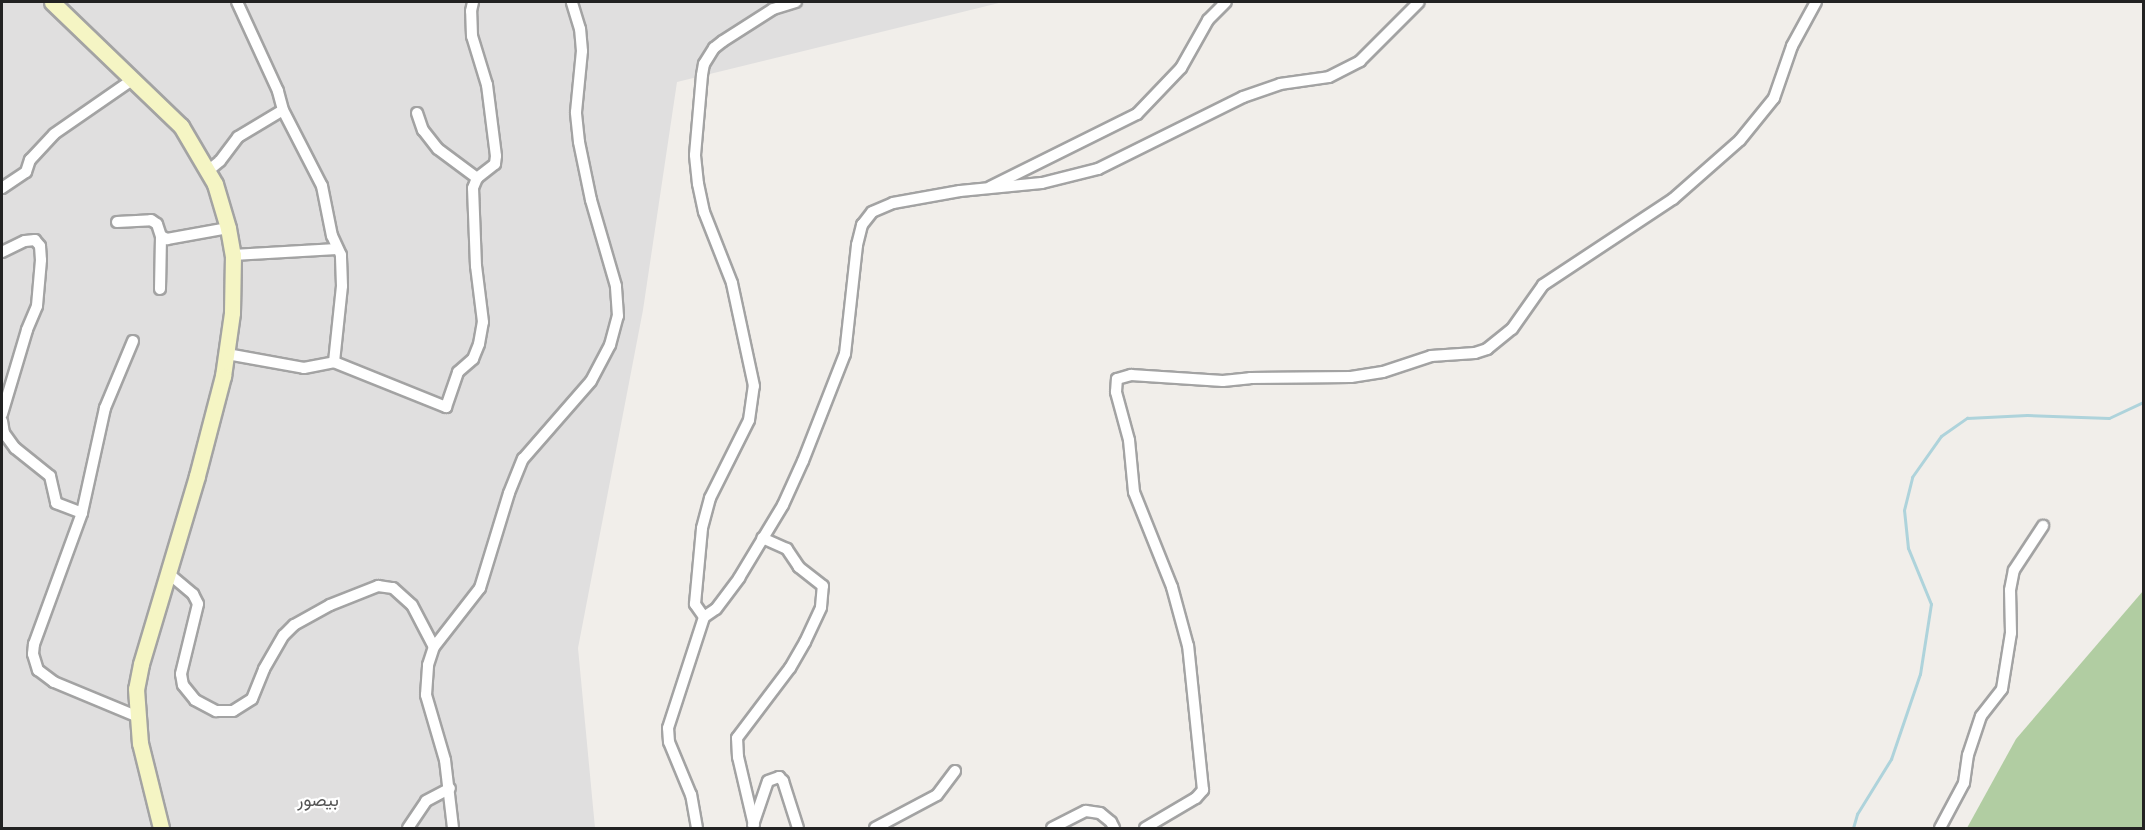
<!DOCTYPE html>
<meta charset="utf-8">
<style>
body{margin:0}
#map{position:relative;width:2145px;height:830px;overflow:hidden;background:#f1eeea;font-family:"PT Sans Narrow",Vazirmatn,sans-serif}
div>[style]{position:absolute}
.residential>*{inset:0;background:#e0dfdf}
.forest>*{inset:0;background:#b1cda2}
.stream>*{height:3px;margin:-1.5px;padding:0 1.5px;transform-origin:1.5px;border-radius:1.5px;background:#aed3db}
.roads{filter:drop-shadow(2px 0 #a3a3a3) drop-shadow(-2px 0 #a3a3a3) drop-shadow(0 2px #a3a3a3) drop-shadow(0 -2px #a3a3a3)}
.street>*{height:10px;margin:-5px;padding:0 5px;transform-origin:5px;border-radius:5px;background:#fff}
.secondary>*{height:15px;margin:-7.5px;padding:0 7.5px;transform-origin:7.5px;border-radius:7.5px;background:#f5f5c4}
span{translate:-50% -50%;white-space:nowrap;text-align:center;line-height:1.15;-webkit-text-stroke:4.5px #fff;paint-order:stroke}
.quarter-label{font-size:18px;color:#555}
.frame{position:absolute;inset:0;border:3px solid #222;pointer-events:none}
</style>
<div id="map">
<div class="residential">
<i style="clip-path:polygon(2px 2px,1003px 2px,677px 82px,643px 310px,578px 648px,595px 828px,2px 828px)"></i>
</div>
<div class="forest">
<i style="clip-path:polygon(2143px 591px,2143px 828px,1967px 828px,2016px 739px)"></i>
</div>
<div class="stream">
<i style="left:1853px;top:828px;width:15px;rotate:-74deg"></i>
<i style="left:1857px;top:814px;width:65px;rotate:-58.3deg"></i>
<i style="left:1891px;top:759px;width:90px;rotate:-71.2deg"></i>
<i style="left:1920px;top:674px;width:71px;rotate:-81.1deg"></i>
<i style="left:1931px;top:604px;width:61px;rotate:-112.3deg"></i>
<i style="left:1908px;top:548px;width:38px;rotate:-96deg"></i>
<i style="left:1904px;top:510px;width:34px;rotate:-76deg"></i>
<i style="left:1912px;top:477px;width:50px;rotate:-54.7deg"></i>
<i style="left:1941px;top:436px;width:32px;rotate:-35deg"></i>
<i style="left:1967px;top:418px;width:60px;rotate:-2.9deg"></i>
<i style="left:2027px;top:415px;width:82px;rotate:2.1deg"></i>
<i style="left:2109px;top:418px;width:38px;rotate:-25deg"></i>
</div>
<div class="roads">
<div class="street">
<i style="left:417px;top:113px;width:18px;rotate:71deg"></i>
<i style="left:423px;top:130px;width:24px;rotate:52deg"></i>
<i style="left:438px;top:149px;width:49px;rotate:36.6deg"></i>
<i style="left:209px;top:170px;width:14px;rotate:-39deg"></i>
<i style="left:220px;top:161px;width:30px;rotate:-53deg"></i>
<i style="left:238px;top:137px;width:52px;rotate:-31deg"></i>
<i style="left:283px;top:110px;width:20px;rotate:-105deg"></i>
<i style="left:278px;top:91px;width:98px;rotate:-114.7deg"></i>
<i style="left:990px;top:187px;width:164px;rotate:-26.4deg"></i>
<i style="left:1137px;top:114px;width:64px;rotate:-46.3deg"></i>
<i style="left:1181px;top:68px;width:55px;rotate:-60.6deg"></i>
<i style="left:1208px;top:20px;width:25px;rotate:-45deg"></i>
<i style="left:2px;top:188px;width:29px;rotate:-34deg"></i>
<i style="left:26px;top:172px;width:13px;rotate:-72deg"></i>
<i style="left:30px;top:160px;width:35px;rotate:-47deg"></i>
<i style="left:54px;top:134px;width:95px;rotate:-34.7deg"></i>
<i style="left:117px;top:222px;width:34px;rotate:-3deg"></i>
<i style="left:151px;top:220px;width:7px;rotate:34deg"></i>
<i style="left:157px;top:224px;width:13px;rotate:72deg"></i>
<i style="left:161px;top:236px;width:7px;rotate:27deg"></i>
<i style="left:167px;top:239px;width:62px;rotate:-10.2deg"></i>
<i style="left:2px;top:252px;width:25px;rotate:-26deg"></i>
<i style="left:25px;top:241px;width:10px;rotate:-6deg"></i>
<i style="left:35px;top:240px;width:8px;rotate:50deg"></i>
<i style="left:40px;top:246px;width:14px;rotate:86deg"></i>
<i style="left:41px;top:260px;width:46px;rotate:95deg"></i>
<i style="left:37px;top:306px;width:26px;rotate:113deg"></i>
<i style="left:27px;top:330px;width:88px;rotate:106.6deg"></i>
<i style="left:233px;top:255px;width:104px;rotate:-3.3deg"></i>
<i style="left:160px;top:289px;width:53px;rotate:-88.9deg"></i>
<i style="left:133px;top:341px;width:73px;rotate:112.7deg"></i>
<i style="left:105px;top:408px;width:107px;rotate:102.4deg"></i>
<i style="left:82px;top:513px;width:140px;rotate:110.1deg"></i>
<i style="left:34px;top:644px;width:10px;rotate:96deg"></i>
<i style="left:33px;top:654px;width:17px;rotate:73deg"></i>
<i style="left:38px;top:670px;width:20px;rotate:37deg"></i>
<i style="left:54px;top:682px;width:89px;rotate:22.5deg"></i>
<i style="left:227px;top:354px;width:78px;rotate:10.3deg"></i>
<i style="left:304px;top:368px;width:31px;rotate:-11deg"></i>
<i style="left:334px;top:362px;width:76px;rotate:-84deg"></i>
<i style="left:342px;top:286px;width:31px;rotate:-92deg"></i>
<i style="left:341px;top:255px;width:21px;rotate:-115deg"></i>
<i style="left:332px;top:236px;width:51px;rotate:-101.3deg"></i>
<i style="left:322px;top:186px;width:85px;rotate:-117.2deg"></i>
<i style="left:334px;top:362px;width:121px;rotate:21.9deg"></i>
<i style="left:446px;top:407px;width:37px;rotate:-71deg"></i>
<i style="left:458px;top:372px;width:20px;rotate:-41deg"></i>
<i style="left:473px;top:359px;width:16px;rotate:-68deg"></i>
<i style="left:479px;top:344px;width:22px;rotate:-80deg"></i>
<i style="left:483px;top:322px;width:56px;rotate:-97.1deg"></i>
<i style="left:476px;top:266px;width:78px;rotate:-92.2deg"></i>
<i style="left:473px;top:188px;width:11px;rotate:-68deg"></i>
<i style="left:477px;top:178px;width:23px;rotate:-38deg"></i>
<i style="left:495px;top:164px;width:8px;rotate:-83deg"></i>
<i style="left:496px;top:156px;width:72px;rotate:-97.2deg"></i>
<i style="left:487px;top:85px;width:51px;rotate:-107deg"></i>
<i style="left:472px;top:36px;width:25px;rotate:-92deg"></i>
<i style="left:471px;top:11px;width:9px;rotate:-77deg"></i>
<i style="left:2px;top:421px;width:12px;rotate:81deg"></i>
<i style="left:4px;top:433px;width:19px;rotate:54deg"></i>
<i style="left:15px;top:448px;width:45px;rotate:38.7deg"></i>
<i style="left:50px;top:476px;width:28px;rotate:77deg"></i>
<i style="left:56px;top:503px;width:28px;rotate:21deg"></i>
<i style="left:168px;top:573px;width:33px;rotate:40deg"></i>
<i style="left:193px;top:594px;width:11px;rotate:63deg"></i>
<i style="left:198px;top:604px;width:72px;rotate:103.7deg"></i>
<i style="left:181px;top:674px;width:11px;rotate:80deg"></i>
<i style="left:183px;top:685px;width:19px;rotate:51deg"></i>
<i style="left:195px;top:700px;width:24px;rotate:28deg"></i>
<i style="left:216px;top:711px;width:17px"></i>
<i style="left:233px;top:711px;width:22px;rotate:-32deg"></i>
<i style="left:252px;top:699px;width:32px;rotate:-68deg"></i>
<i style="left:264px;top:669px;width:39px;rotate:-60deg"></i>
<i style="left:284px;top:635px;width:14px;rotate:-45deg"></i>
<i style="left:294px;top:625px;width:41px;rotate:-29.1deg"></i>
<i style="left:330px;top:605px;width:52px;rotate:-21.6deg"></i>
<i style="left:378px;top:586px;width:15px;rotate:8deg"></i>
<i style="left:393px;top:588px;width:25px;rotate:42deg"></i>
<i style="left:412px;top:605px;width:47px;rotate:62.4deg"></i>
<i style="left:704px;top:617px;width:14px;rotate:-34deg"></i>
<i style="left:716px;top:609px;width:39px;rotate:-53deg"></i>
<i style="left:739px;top:578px;width:85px;rotate:-58.9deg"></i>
<i style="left:783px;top:505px;width:48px;rotate:-65.6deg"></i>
<i style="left:803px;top:461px;width:115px;rotate:-68.6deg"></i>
<i style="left:845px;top:354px;width:110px;rotate:-83.7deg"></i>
<i style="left:857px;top:245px;width:21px;rotate:-76deg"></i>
<i style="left:862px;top:225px;width:16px;rotate:-52deg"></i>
<i style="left:872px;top:212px;width:23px;rotate:-23deg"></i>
<i style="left:893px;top:203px;width:68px;rotate:-10.2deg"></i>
<i style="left:960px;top:191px;width:82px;rotate:-5.6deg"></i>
<i style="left:1042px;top:183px;width:58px;rotate:-14deg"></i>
<i style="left:1098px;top:169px;width:162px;rotate:-26.4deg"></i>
<i style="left:1243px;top:97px;width:39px;rotate:-19deg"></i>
<i style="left:1280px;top:84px;width:49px;rotate:-8.1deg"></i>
<i style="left:1329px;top:77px;width:35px;rotate:-27deg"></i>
<i style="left:1360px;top:61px;width:83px;rotate:-45deg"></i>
<i style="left:753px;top:825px;width:46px;rotate:-71.2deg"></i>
<i style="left:768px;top:781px;width:12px;rotate:-20deg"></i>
<i style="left:779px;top:777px;width:6px;rotate:45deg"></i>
<i style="left:783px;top:781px;width:49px;rotate:72.3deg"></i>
<i style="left:754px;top:825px;width:70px;rotate:-103.2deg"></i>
<i style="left:738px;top:757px;width:19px;rotate:-93deg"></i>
<i style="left:737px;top:738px;width:88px;rotate:-52.9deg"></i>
<i style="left:790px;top:668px;width:30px;rotate:-60deg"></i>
<i style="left:805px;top:642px;width:38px;rotate:-65deg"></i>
<i style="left:821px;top:607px;width:21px;rotate:-85deg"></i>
<i style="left:823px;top:586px;width:31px;rotate:-142deg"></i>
<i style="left:799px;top:567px;width:22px;rotate:-124deg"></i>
<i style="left:787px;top:549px;width:27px;rotate:-156deg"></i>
<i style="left:408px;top:828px;width:32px;rotate:-56deg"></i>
<i style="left:426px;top:801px;width:27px;rotate:-28deg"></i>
<i style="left:453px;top:828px;width:68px;rotate:-96.7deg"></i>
<i style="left:445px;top:760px;width:68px;rotate:-106.3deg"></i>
<i style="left:426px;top:695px;width:30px;rotate:-86deg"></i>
<i style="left:428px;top:665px;width:19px;rotate:-72deg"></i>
<i style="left:434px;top:647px;width:75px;rotate:-52.1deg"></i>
<i style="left:480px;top:588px;width:99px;rotate:-73deg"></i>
<i style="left:509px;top:493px;width:37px;rotate:-68deg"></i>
<i style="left:523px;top:459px;width:103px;rotate:-48.9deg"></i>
<i style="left:591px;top:381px;width:41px;rotate:-62.2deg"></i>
<i style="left:610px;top:345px;width:30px;rotate:-75deg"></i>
<i style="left:618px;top:316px;width:30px;rotate:-94deg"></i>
<i style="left:616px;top:286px;width:90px;rotate:-106.2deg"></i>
<i style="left:591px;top:200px;width:59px;rotate:-101.7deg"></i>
<i style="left:579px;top:142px;width:30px;rotate:-96deg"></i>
<i style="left:576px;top:112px;width:61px;rotate:-84.4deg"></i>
<i style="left:582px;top:51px;width:22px;rotate:-95deg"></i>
<i style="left:580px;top:29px;width:28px;rotate:-107deg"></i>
<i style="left:697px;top:828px;width:34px;rotate:-100deg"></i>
<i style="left:691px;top:795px;width:57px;rotate:-112.5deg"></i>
<i style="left:669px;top:742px;width:14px;rotate:-94deg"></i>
<i style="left:668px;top:728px;width:117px;rotate:-72deg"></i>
<i style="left:704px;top:617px;width:16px;rotate:-125deg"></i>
<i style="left:695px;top:604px;width:76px;rotate:-84.7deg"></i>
<i style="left:702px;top:528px;width:31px;rotate:-75deg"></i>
<i style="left:710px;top:498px;width:87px;rotate:-63.4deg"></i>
<i style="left:749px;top:420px;width:34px;rotate:-82deg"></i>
<i style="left:754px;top:386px;width:105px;rotate:-102.1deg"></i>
<i style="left:732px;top:283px;width:76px;rotate:-111.5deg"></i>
<i style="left:704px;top:212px;width:29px;rotate:-102deg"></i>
<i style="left:698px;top:184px;width:29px;rotate:-96deg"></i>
<i style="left:695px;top:155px;width:80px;rotate:-85deg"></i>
<i style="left:702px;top:75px;width:11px;rotate:-80deg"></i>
<i style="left:704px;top:64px;width:19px;rotate:-58deg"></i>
<i style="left:714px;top:48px;width:11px;rotate:-38deg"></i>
<i style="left:723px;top:41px;width:59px;rotate:-32.6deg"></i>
<i style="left:773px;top:9px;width:24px;rotate:-17deg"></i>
<i style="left:875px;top:828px;width:70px;rotate:-28deg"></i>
<i style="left:937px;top:795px;width:30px;rotate:-53deg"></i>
<i style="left:1052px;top:828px;width:38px;rotate:-27deg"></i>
<i style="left:1086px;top:811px;width:14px;rotate:8deg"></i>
<i style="left:1100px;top:813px;width:14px;rotate:39deg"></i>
<i style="left:1111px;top:822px;width:7px;rotate:63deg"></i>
<i style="left:1145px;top:828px;width:59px;rotate:-30.5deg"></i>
<i style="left:1196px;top:798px;width:11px;rotate:-49deg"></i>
<i style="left:1203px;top:790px;width:145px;rotate:-95.9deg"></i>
<i style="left:1188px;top:646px;width:61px;rotate:-105.2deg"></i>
<i style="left:1172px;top:587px;width:102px;rotate:-111.8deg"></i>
<i style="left:1134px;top:492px;width:52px;rotate:-95.5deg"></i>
<i style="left:1129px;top:440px;width:50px;rotate:-105.2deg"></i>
<i style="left:1116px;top:392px;width:13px;rotate:-86deg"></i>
<i style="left:1117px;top:379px;width:15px;rotate:-16deg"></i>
<i style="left:1131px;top:375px;width:92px;rotate:3.7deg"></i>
<i style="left:1223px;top:381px;width:27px;rotate:-6deg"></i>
<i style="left:1250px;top:378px;width:101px;rotate:-0.6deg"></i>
<i style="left:1351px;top:377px;width:32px;rotate:-9deg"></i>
<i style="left:1383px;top:372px;width:51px;rotate:-18.4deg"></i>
<i style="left:1431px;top:356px;width:44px;rotate:-3.9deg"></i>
<i style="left:1475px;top:353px;width:13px;rotate:-18deg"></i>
<i style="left:1487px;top:349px;width:32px;rotate:-39deg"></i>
<i style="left:1512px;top:329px;width:54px;rotate:-54.8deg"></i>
<i style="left:1543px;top:285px;width:156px;rotate:-33.5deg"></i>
<i style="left:1673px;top:199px;width:89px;rotate:-41.4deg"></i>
<i style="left:1740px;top:140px;width:54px;rotate:-51deg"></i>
<i style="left:1774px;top:98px;width:55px;rotate:-70.9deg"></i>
<i style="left:1792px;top:46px;width:50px;rotate:-61.4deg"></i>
<i style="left:1940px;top:828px;width:51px;rotate:-61.9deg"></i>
<i style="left:1964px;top:783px;width:28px;rotate:-82deg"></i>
<i style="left:1968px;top:755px;width:41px;rotate:-71.6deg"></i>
<i style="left:1981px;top:716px;width:34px;rotate:-52deg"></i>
<i style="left:2002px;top:689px;width:57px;rotate:-80.9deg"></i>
<i style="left:2011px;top:633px;width:43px;rotate:-91.3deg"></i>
<i style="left:2010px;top:590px;width:20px;rotate:-79deg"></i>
<i style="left:2014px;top:570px;width:53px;rotate:-56.6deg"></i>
</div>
<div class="secondary">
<i style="left:52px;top:2px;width:179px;rotate:43.9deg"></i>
<i style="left:181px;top:126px;width:67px;rotate:59.6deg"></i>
<i style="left:215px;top:184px;width:46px;rotate:73.5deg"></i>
<i style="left:228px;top:228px;width:27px;rotate:80deg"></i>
<i style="left:233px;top:255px;width:58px;rotate:91deg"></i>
<i style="left:232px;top:313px;width:64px;rotate:98.1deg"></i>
<i style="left:223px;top:376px;width:103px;rotate:104.6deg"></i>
<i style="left:197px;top:476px;width:196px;rotate:106.6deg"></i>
<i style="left:141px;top:664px;width:25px;rotate:101deg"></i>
<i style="left:136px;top:689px;width:54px;rotate:85.8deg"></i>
<i style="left:140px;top:743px;width:88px;rotate:76.1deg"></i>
</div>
</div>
<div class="quarter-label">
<span style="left:318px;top:800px">بيصور</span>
</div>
<div class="frame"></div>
</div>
